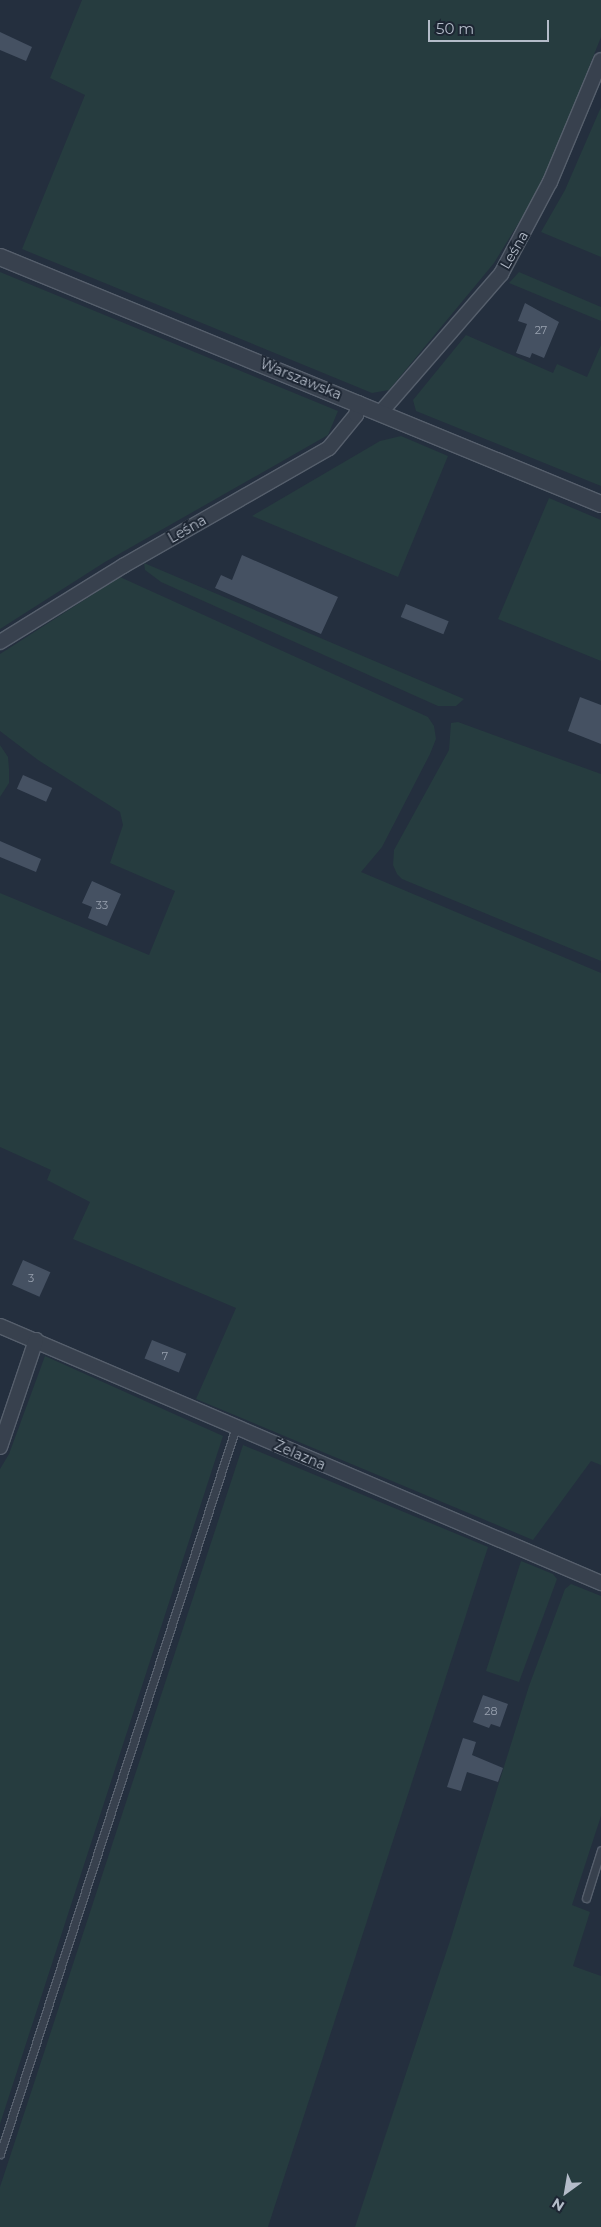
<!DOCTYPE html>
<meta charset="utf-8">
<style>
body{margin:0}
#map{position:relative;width:601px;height:2227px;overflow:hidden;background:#242f3e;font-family:Montserrat,sans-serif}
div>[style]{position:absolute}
.green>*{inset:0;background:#263c3f}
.building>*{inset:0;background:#455162;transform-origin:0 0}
.roads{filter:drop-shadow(1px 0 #565f6c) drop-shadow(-1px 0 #565f6c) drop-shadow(0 1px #565f6c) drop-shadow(0 -1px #565f6c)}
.service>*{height:7px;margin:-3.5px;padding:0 3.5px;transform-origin:3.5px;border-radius:3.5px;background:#38414e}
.minor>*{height:14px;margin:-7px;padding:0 7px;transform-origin:7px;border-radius:7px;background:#38414e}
.tertiary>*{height:16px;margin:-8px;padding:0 8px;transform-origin:8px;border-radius:8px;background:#38414e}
span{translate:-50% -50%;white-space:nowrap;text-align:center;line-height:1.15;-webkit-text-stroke:4px #1d2633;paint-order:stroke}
.number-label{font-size:11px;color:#98a1af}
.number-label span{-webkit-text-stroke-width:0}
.street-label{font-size:14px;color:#b4bcc9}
.north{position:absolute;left:541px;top:2167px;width:50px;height:50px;-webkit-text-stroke:4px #1d2633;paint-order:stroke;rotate:212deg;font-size:14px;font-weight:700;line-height:20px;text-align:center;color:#b4bcc9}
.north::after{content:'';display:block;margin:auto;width:18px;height:22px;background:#b4bcc9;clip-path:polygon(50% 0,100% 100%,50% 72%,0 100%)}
.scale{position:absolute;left:428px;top:20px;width:121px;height:22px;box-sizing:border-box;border:2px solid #b4bcc9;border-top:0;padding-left:6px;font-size:15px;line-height:18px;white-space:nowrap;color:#b4bcc9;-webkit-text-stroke:4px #1d2633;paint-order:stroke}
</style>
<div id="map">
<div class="green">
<i style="clip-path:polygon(82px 0,601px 0,601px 37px,543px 183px,494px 263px,389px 390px,372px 393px,22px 249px,85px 95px,50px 78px)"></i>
<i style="clip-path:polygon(601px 107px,601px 257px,541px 232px,565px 190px)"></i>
<i style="clip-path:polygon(0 272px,338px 411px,328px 435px,105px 562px,0 629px)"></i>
<i style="clip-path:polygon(519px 272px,601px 307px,601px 321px,509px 283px)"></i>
<i style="clip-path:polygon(466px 335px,553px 373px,557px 364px,587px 377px,601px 345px,601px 486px,416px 411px,413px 400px)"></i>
<i style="clip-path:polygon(401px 436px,448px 456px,398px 577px,252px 516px,380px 441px)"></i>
<i style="clip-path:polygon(549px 498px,601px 520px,601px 661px,498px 619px)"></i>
<i style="clip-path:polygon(144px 563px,464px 699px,456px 706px,438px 706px,161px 582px,145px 570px)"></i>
<i style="clip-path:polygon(120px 577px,428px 717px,434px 726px,436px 739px,430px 754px,382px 847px,361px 872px,601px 973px,601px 1465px,591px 1461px,533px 1540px,196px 1399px,236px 1308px,73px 1239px,90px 1202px,47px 1180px,51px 1170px,0 1147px,0 893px,149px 955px,175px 891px,110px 863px,123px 825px,120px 812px,38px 760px,0 731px,0 654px)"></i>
<i style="clip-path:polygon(458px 722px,601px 774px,601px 961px,402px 879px,397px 874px,393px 865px,394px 850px,449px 750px,451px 723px)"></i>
<i style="clip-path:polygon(0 745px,8px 757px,9px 769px,9px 783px,0 797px)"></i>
<i style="clip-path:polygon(45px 1356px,223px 1436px,0 2124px,0 1469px,9px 1454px)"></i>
<i style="clip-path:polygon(243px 1445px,488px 1547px,268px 2227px,0 2227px,0 2187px)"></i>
<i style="clip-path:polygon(521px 1561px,553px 1574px,557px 1579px,519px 1682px,486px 1671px)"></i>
<i style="clip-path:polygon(571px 1584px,601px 1596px,601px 1816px,572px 1905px,590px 1912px,573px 1966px,601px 1976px,601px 2227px,355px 2227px,450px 1941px,529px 1686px,565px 1589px)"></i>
</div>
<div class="building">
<i style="clip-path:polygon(0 32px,32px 47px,26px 61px,0 50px)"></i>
<i style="clip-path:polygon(525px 303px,559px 322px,544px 358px,532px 353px,530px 358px,516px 353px,527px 324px,518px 321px)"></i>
<i style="clip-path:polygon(242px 555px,338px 597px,321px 634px,215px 588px,221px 575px,232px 580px)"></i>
<i style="left:406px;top:604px;width:46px;height:14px;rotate:22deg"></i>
<i style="clip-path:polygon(580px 697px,601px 705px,601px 744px,568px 731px)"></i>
<i style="left:23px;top:775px;width:32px;height:15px;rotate:24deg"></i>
<i style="clip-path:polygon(0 841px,41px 859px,36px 872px,0 857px)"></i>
<i style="clip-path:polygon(92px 881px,121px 894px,107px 926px,88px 918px,92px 907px,82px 903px)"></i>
<i style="left:23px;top:1260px;width:30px;height:27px;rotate:24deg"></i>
<i style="left:152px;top:1340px;width:37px;height:20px;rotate:22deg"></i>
<i style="clip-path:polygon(483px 1695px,508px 1704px,500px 1727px,491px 1724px,489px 1728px,473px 1722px)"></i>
<i style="clip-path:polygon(463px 1738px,476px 1742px,472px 1755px,503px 1768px,498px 1782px,467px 1772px,461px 1791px,447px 1787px)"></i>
</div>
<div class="roads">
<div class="service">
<i style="left:586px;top:1898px;width:50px;rotate:-72.6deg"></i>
<i style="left:0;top:2154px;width:764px;rotate:-72.02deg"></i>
</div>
<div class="minor">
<i style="left:381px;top:412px;width:183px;rotate:-49deg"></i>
<i style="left:501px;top:274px;width:104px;rotate:-62deg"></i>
<i style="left:550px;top:182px;width:132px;rotate:-67.3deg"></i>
<i style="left:0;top:642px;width:145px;rotate:-31.7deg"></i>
<i style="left:123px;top:566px;width:237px;rotate:-29.8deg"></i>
<i style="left:329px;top:448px;width:43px;rotate:-50.7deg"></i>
<i style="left:356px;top:415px;width:12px;rotate:-76deg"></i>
<i style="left:0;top:1326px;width:654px;rotate:23.15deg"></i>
<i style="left:0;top:1447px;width:113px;rotate:-71.4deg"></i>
</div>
<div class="tertiary">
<i style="left:0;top:257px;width:650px;rotate:22.34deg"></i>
</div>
</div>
<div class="number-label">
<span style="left:541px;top:330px">27</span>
<span style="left:102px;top:905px">33</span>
<span style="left:31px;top:1278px">3</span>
<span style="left:165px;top:1356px">7</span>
<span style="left:491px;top:1711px">28</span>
</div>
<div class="street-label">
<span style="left:514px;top:250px;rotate:-60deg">Leśna</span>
<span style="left:301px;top:379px;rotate:22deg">Warszawska</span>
<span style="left:187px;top:529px;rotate:-30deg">Leśna</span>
<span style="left:300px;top:1455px;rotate:23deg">Żelazna</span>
</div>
<div class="north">N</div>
<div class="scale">50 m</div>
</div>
